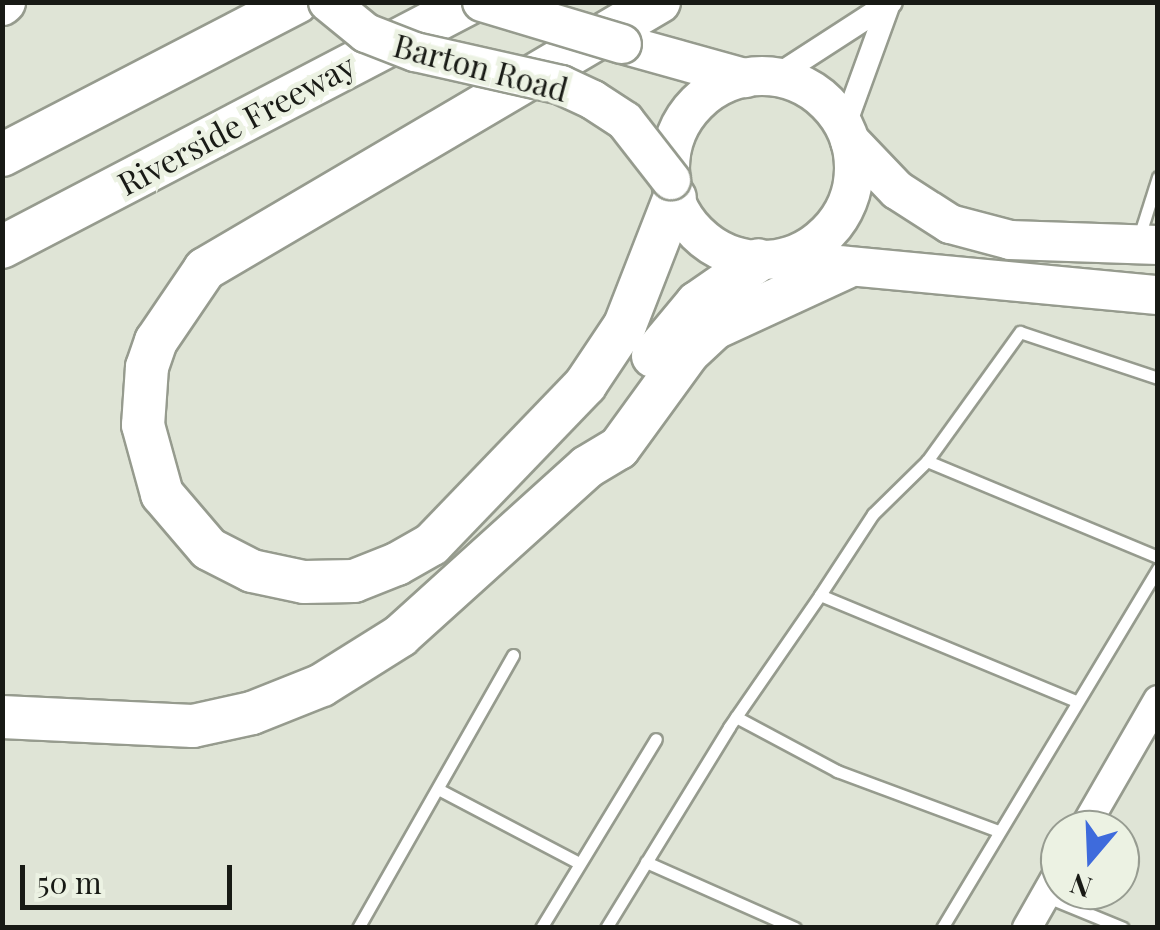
<!DOCTYPE html>
<style>
body{margin:0}
#map{position:relative;width:1160px;height:930px;overflow:hidden;background:#dfe4d6;font-family:"Playfair Display",serif}
div>[style]{position:absolute}
.roads{filter:drop-shadow(2px 0 #969b8e) drop-shadow(-2px 0 #969b8e) drop-shadow(0 2px #969b8e) drop-shadow(0 -2px #969b8e)}
.service>*{height:11px;margin:-5.5px;padding:0 5.5px;transform-origin:5.5px;border-radius:5.5px;background:#fff}
.minor>*{height:22px;margin:-11px;padding:0 11px;transform-origin:11px;border-radius:11px;background:#fff}
.tertiary>*{height:28px;margin:-14px;padding:0 14px;transform-origin:14px;border-radius:14px;background:#fff}
.primary>*{height:38px;margin:-19px;padding:0 19px;transform-origin:19px;border-radius:19px;background:#fff}
.primary>.ring{margin:-19px;padding:0;box-sizing:content-box;background:none;border:38px solid #fff;border-radius:50%}
.motorway>*{height:42px;margin:-21px;padding:0 21px;transform-origin:21px;border-radius:21px;background:#fff}
.bridges{filter:drop-shadow(2px 0 #969b8e) drop-shadow(-2px 0 #969b8e) drop-shadow(0 2px #969b8e) drop-shadow(0 -2px #969b8e)}
.primary-bridge>*{height:38px;margin:-19px;padding:0 19px;transform-origin:19px;border-radius:19px;background:#fff}
span{translate:-50% -50%;white-space:nowrap;text-align:center;line-height:1.15;-webkit-text-stroke:9px #ecf2e3;paint-order:stroke}
.street-label{font-size:32px;color:#181a15}
.frame{position:absolute;inset:0;border:5px solid #181a15;pointer-events:none}
.north{position:absolute;left:1040px;top:810px;width:100px;height:100px;box-sizing:border-box;background:#ecf2e3;border:2px solid #979c91;border-radius:50%;rotate:199deg;font-size:28px;font-weight:700;line-height:40px;text-align:center;color:#181a15}
.north::after{content:'';display:block;margin:auto;width:35px;height:45px;background:#3e6bdc;clip-path:polygon(50% 0,100% 100%,50% 72%,0 100%)}
.scale{position:absolute;left:20px;top:865px;width:212px;height:45px;box-sizing:border-box;border:5px solid #181a15;border-top:0;padding-left:12px;font-size:30px;line-height:35px;white-space:nowrap;color:#181a15;-webkit-text-stroke:8px #ecf2e3;paint-order:stroke}
</style>
<div id="map">
<div class="roads">
<div class="service">
<i style="left:1138px;top:240px;width:66px;rotate:-72.4deg"></i>
<i style="left:1158px;top:378px;width:145px;rotate:-161.6deg"></i>
<i style="left:1020px;top:332px;width:159px;rotate:125.8deg"></i>
<i style="left:927px;top:461px;width:250px;rotate:22.6deg"></i>
<i style="left:820px;top:595px;width:97px;rotate:-56.8deg"></i>
<i style="left:873px;top:514px;width:76px;rotate:-44.5deg"></i>
<i style="left:736px;top:717px;width:115px;rotate:28.1deg"></i>
<i style="left:837px;top:771px;width:172px;rotate:20.4deg"></i>
<i style="left:438px;top:789px;width:159px;rotate:27.7deg"></i>
<i style="left:646px;top:862px;width:163px;rotate:23.9deg"></i>
<i style="left:1045px;top:896px;width:84px;rotate:22.3deg"></i>
<i style="left:358px;top:928px;width:314px;rotate:-60.4deg"></i>
<i style="left:541px;top:928px;width:221px;rotate:-58.7deg"></i>
<i style="left:606px;top:928px;width:236px;rotate:-58.5deg"></i>
<i style="left:729px;top:727px;width:160px;rotate:-55.4deg"></i>
<i style="left:820px;top:595px;width:275px;rotate:22.5deg"></i>
<i style="left:942px;top:928px;width:420px;rotate:-59deg"></i>
</div>
<div class="minor">
<i style="left:775px;top:77px;width:138px;rotate:-32.9deg"></i>
<i style="left:844px;top:127px;width:129px;rotate:-70deg"></i>
</div>
<div class="tertiary">
<i style="left:1083px;top:830px;width:150px;rotate:-60deg"></i>
<i style="left:1027px;top:928px;width:67px;rotate:-60.4deg"></i>
</div>
<div class="primary">
<i style="left:622px;top:44px;width:128px;rotate:15.5deg"></i>
<i class="ring" style="left:670px;top:76px;width:146px;height:146px"></i>
<i style="left:850px;top:141px;width:68px;rotate:46.2deg"></i>
<i style="left:897px;top:190px;width:63px;rotate:32.7deg"></i>
<i style="left:950px;top:224px;width:62px;rotate:14.9deg"></i>
<i style="left:1010px;top:240px;width:148px;rotate:1.9deg"></i>
<i style="left:817px;top:263px;width:342px;rotate:5.4deg"></i>
</div>
<div class="motorway">
<i style="left:659px;top:2px;width:527px;rotate:149.54deg"></i>
<i style="left:205px;top:269px;width:87px;rotate:124.2deg"></i>
<i style="left:156px;top:341px;width:28px;rotate:109deg"></i>
<i style="left:147px;top:367px;width:58px;rotate:93.9deg"></i>
<i style="left:143px;top:425px;width:72px;rotate:74.6deg"></i>
<i style="left:162px;top:494px;width:72px;rotate:49.5deg"></i>
<i style="left:209px;top:549px;width:48px;rotate:27.1deg"></i>
<i style="left:252px;top:571px;width:53px;rotate:11.9deg"></i>
<i style="left:304px;top:582px;width:50px;rotate:-1.1deg"></i>
<i style="left:354px;top:581px;width:46px;rotate:-21.6deg"></i>
<i style="left:397px;top:564px;width:40px;rotate:-29.7deg"></i>
<i style="left:432px;top:544px;width:221px;rotate:-46.1deg"></i>
<i style="left:585px;top:385px;width:72px;rotate:-56.3deg"></i>
<i style="left:625px;top:325px;width:137px;rotate:-68.7deg"></i>
<i style="left:2px;top:4px;width:3px;rotate:-45deg"></i>
<i style="left:2px;top:155px;width:332px;rotate:-27.4deg"></i>
<i style="left:2px;top:247px;width:529px;rotate:-27.58deg"></i>
<i style="left:653px;top:356px;width:69px;rotate:-50.3deg"></i>
<i style="left:697px;top:303px;width:75px;rotate:-34.7deg"></i>
<i style="left:2px;top:717px;width:191px;rotate:2.7deg"></i>
<i style="left:193px;top:726px;width:60px;rotate:-12.4deg"></i>
<i style="left:252px;top:713px;width:75px;rotate:-21.8deg"></i>
<i style="left:322px;top:685px;width:92px;rotate:-32.1deg"></i>
<i style="left:400px;top:636px;width:252px;rotate:-42.1deg"></i>
<i style="left:587px;top:467px;width:37px;rotate:-31deg"></i>
<i style="left:619px;top:448px;width:117px;rotate:-54deg"></i>
<i style="left:688px;top:353px;width:37px;rotate:-43deg"></i>
<i style="left:715px;top:328px;width:143px;rotate:-24.8deg"></i>
</div>
</div>
<div class="bridges">
<div class="primary-bridge">
<i style="left:328px;top:2px;width:49px;rotate:39.2deg"></i>
<i style="left:366px;top:33px;width:53px;rotate:21.2deg"></i>
<i style="left:415px;top:52px;width:150px;rotate:12.7deg"></i>
<i style="left:561px;top:85px;width:35px;rotate:25deg"></i>
<i style="left:593px;top:100px;width:38px;rotate:33deg"></i>
<i style="left:625px;top:121px;width:75px;rotate:52.1deg"></i>
<i style="left:482px;top:2px;width:146px;rotate:16.7deg"></i>
</div>
</div>
<div class="street-label">
<span style="left:481px;top:67px;rotate:15deg">Barton Road</span>
<span style="left:236px;top:124px;rotate:-28deg">Riverside Freeway</span>
</div>
<div class="frame"></div>
<div class="north">N</div>
<div class="scale">50 m</div>
</div>
